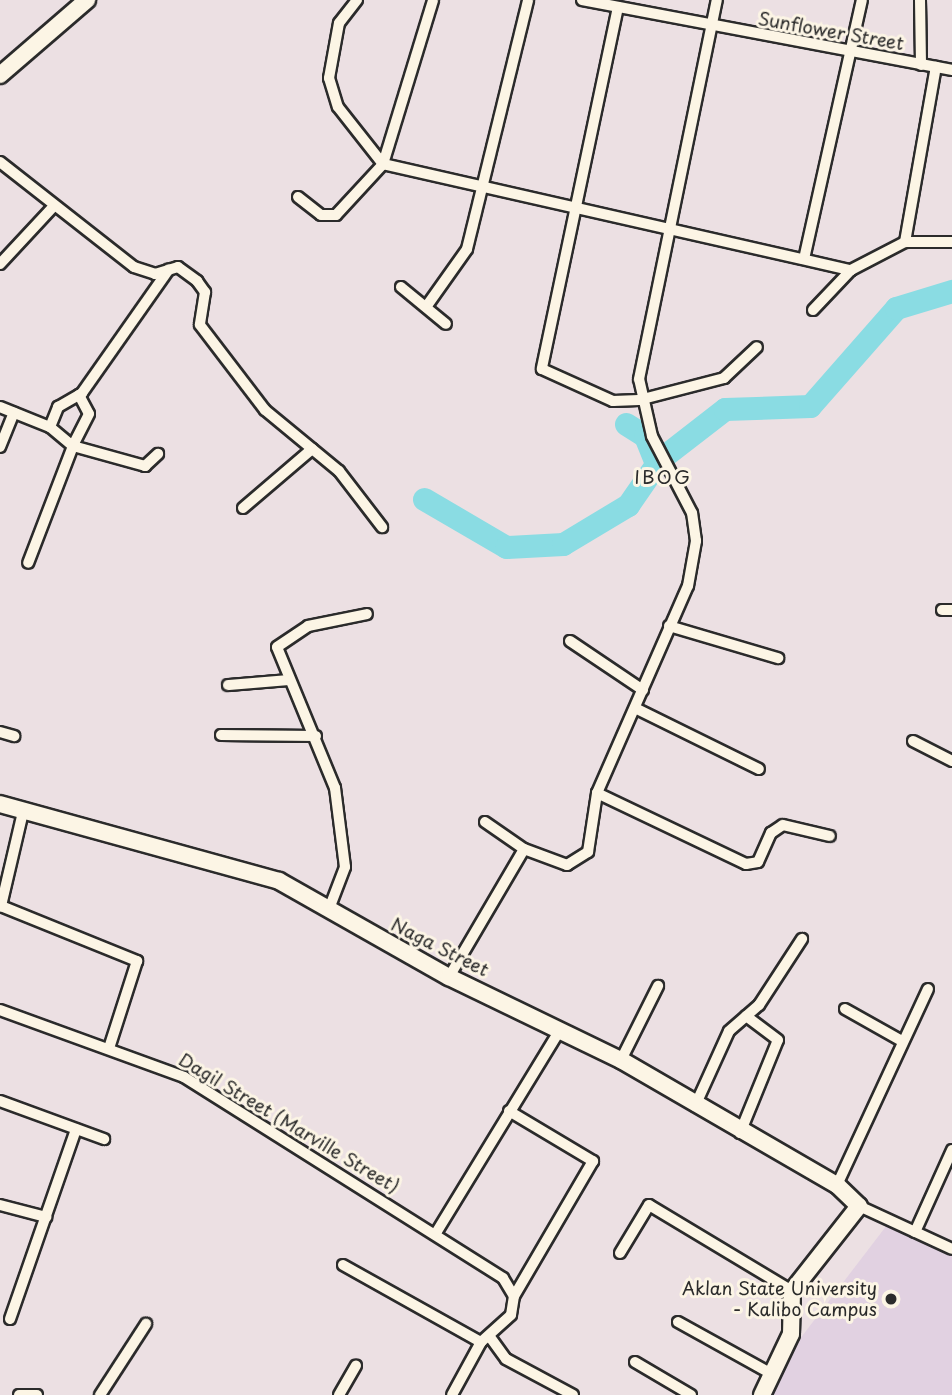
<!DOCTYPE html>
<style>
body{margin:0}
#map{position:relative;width:952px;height:1395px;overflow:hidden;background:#ece0e3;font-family:"Playpen Sans",sans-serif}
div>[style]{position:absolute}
.built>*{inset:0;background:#e1d1e1}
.river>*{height:23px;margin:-11.5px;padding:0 11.5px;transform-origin:11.5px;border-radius:11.5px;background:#8adce3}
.roads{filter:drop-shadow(2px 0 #2b2b2b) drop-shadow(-2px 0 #2b2b2b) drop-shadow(0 2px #2b2b2b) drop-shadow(0 -2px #2b2b2b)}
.street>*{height:10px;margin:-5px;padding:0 5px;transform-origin:5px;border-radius:5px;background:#fcf5e5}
.secondary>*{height:16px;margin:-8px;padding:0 8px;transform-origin:8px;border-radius:8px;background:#fcf5e5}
.dots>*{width:19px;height:19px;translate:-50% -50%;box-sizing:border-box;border:4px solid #fcf5e5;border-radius:50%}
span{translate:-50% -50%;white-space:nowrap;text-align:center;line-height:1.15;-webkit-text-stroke:6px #fcf5e5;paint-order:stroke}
.street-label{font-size:18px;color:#2b2b2b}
.poi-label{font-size:18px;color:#2b2b2b}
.right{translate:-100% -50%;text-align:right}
.neighbourhood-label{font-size:19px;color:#2b2b2b;letter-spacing:2px}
</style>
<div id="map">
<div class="built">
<i style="clip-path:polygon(887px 1225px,952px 1254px,952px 1395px,770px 1395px,796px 1344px)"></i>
</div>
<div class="river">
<i style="left:626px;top:424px;width:22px;rotate:32deg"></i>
<i style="left:645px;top:436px;width:29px;rotate:68deg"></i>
<i style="left:668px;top:453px;width:72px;rotate:-37.7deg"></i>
<i style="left:725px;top:409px;width:85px;rotate:-2deg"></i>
<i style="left:810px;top:406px;width:130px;rotate:-48.7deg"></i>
<i style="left:896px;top:308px;width:59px;rotate:-16.9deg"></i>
<i style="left:424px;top:499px;width:95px;rotate:30.3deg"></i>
<i style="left:506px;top:547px;width:57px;rotate:-3deg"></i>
<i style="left:563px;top:544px;width:76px;rotate:-31deg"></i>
<i style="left:628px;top:505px;width:55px;rotate:-55.4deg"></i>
</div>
<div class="roads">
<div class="street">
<i style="left:357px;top:0;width:29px;rotate:128deg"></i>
<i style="left:339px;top:23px;width:56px;rotate:100.3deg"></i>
<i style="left:329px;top:78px;width:30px;rotate:73deg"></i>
<i style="left:338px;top:107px;width:73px;rotate:51.7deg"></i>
<i style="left:383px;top:164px;width:480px;rotate:12.8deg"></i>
<i style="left:582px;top:0;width:377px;rotate:10.7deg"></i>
<i style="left:920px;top:0;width:65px;rotate:89.1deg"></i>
<i style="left:618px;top:7px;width:370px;rotate:101.9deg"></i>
<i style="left:542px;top:369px;width:78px;rotate:24.3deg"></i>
<i style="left:613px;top:401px;width:26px;rotate:-2deg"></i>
<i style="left:639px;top:400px;width:88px;rotate:-14.5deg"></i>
<i style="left:724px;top:378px;width:45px;rotate:-43.2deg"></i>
<i style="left:0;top:162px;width:170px;rotate:38.1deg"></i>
<i style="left:134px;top:267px;width:22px;rotate:18deg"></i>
<i style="left:155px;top:274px;width:24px;rotate:-17deg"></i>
<i style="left:178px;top:267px;width:24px;rotate:36deg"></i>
<i style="left:197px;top:281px;width:14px;rotate:54deg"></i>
<i style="left:205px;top:292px;width:33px;rotate:99deg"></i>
<i style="left:200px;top:325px;width:107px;rotate:52.6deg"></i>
<i style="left:265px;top:410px;width:96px;rotate:39.5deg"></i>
<i style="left:339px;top:471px;width:71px;rotate:52.5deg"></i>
<i style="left:298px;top:197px;width:29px;rotate:38deg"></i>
<i style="left:321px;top:215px;width:15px"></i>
<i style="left:336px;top:215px;width:69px;rotate:-47.3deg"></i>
<i style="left:383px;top:164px;width:171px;rotate:-73deg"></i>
<i style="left:905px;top:242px;width:178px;rotate:-80deg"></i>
<i style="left:804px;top:259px;width:265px;rotate:-77.4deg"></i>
<i style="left:0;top:264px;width:78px;rotate:-47.1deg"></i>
<i style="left:401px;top:287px;width:58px;rotate:39.4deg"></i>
<i style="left:426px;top:307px;width:71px;rotate:-54.7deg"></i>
<i style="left:467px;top:249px;width:256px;rotate:-76.2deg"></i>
<i style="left:813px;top:310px;width:55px;rotate:-46.5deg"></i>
<i style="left:851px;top:270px;width:61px;rotate:-27.4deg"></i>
<i style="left:905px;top:242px;width:47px"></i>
<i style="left:79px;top:395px;width:21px;rotate:62deg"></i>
<i style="left:89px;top:414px;width:36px;rotate:117deg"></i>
<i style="left:73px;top:446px;width:75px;rotate:15.5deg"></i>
<i style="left:145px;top:466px;width:18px;rotate:-43deg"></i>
<i style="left:0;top:407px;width:54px;rotate:21.8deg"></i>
<i style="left:50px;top:427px;width:30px;rotate:40deg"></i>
<i style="left:73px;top:446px;width:125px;rotate:111deg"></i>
<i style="left:50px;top:427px;width:22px;rotate:-68deg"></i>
<i style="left:58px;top:407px;width:28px;rotate:-30deg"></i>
<i style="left:82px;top:393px;width:151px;rotate:-54.9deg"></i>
<i style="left:0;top:447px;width:37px;rotate:-68deg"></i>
<i style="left:243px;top:508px;width:91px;rotate:-40.5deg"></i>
<i style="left:942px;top:610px;width:10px"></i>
<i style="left:669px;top:626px;width:114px;rotate:16.4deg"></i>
<i style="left:570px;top:641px;width:88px;rotate:33.9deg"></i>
<i style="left:228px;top:685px;width:59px;rotate:-4.8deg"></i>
<i style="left:635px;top:708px;width:138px;rotate:26.2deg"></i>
<i style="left:0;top:732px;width:15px;rotate:16deg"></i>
<i style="left:221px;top:735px;width:95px;rotate:0.6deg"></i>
<i style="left:913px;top:741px;width:44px;rotate:27.1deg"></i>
<i style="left:597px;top:793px;width:165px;rotate:25.5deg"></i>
<i style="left:746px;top:864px;width:12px;rotate:-9deg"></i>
<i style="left:758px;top:862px;width:32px;rotate:-66deg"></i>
<i style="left:771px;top:833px;width:14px;rotate:-34deg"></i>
<i style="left:783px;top:825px;width:48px;rotate:13.2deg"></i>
<i style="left:23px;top:812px;width:97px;rotate:103.2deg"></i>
<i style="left:1px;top:906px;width:147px;rotate:22deg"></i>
<i style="left:137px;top:961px;width:91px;rotate:107.8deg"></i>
<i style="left:485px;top:822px;width:47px;rotate:34.7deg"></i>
<i style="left:329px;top:909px;width:45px;rotate:-69.1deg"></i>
<i style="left:345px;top:867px;width:80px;rotate:-97.2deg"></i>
<i style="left:335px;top:788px;width:152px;rotate:-112.4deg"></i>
<i style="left:277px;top:647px;width:37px;rotate:-34deg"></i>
<i style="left:308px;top:626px;width:60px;rotate:-11.5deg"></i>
<i style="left:449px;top:977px;width:148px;rotate:-59.6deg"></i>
<i style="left:524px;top:849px;width:46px;rotate:20.4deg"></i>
<i style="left:567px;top:865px;width:25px;rotate:-32deg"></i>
<i style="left:588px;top:852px;width:60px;rotate:-81.3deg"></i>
<i style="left:597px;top:793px;width:226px;rotate:-66.3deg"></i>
<i style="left:688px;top:586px;width:46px;rotate:-79.9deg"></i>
<i style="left:696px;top:541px;width:28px;rotate:-98deg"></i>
<i style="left:692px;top:513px;width:87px;rotate:-117.5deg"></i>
<i style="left:652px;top:436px;width:58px;rotate:-102.8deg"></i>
<i style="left:639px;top:379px;width:387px;rotate:-78.4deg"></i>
<i style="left:845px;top:1009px;width:65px;rotate:29.3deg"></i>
<i style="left:0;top:1010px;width:196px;rotate:20deg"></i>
<i style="left:184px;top:1077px;width:377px;rotate:32.2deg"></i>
<i style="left:503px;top:1278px;width:21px;rotate:59deg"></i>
<i style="left:514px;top:1296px;width:19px;rotate:99deg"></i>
<i style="left:511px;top:1315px;width:40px;rotate:138deg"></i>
<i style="left:621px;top:1060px;width:83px;rotate:-63.4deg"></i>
<i style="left:0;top:1101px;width:111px;rotate:20.1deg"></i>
<i style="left:695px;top:1106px;width:82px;rotate:-65.6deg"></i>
<i style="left:729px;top:1031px;width:40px;rotate:-41deg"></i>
<i style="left:759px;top:1005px;width:79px;rotate:-56.9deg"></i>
<i style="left:509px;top:1111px;width:98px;rotate:30.8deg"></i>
<i style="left:593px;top:1161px;width:156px;rotate:120.3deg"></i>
<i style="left:740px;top:1133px;width:100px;rotate:-67.8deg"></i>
<i style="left:778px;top:1040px;width:40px;rotate:-143deg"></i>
<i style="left:837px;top:1185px;width:216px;rotate:-65.1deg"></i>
<i style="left:0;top:1205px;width:48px;rotate:14.6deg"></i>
<i style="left:859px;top:1206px;width:102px;rotate:24.8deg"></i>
<i style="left:915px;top:1232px;width:90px;rotate:-65.7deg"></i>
<i style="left:436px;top:1233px;width:238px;rotate:-58.6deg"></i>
<i style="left:620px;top:1253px;width:56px;rotate:-58.9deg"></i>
<i style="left:649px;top:1205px;width:167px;rotate:31deg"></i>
<i style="left:343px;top:1265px;width:158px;rotate:29.2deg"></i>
<i style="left:481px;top:1342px;width:60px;rotate:118.7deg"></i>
<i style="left:10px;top:1319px;width:201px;rotate:-70.8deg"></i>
<i style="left:678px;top:1322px;width:107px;rotate:29deg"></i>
<i style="left:490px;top:1337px;width:27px;rotate:54deg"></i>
<i style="left:506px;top:1359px;width:76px;rotate:28.2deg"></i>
<i style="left:635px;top:1362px;width:65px;rotate:30.5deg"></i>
<i style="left:19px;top:1395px;width:18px"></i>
<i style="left:100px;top:1395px;width:85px;rotate:-57.1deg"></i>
<i style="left:339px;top:1395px;width:34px;rotate:-60deg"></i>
</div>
<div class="secondary">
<i style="left:0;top:75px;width:115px;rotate:-40.8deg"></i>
<i style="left:0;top:804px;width:289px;rotate:15.4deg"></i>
<i style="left:279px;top:881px;width:195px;rotate:29.5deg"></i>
<i style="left:449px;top:977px;width:191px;rotate:25.8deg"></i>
<i style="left:621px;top:1060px;width:250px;rotate:30.1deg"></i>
<i style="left:837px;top:1185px;width:30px;rotate:44deg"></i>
<i style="left:859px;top:1206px;width:108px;rotate:128.2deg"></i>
<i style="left:792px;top:1291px;width:43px;rotate:91.3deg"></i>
<i style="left:791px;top:1334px;width:68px;rotate:115.4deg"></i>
</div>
</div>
<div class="dots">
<i style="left:891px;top:1299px;background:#2b2b2b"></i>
</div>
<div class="street-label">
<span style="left:831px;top:31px;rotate:10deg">Sunflower Street</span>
<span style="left:440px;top:947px;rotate:27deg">Naga Street</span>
<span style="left:289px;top:1123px;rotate:31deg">Dagil Street (Marville Street)</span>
</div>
<div class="poi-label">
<span class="right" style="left:877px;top:1299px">Aklan State University<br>- Kalibo Campus</span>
</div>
<div class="neighbourhood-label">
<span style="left:663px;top:477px">IBOG</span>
</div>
</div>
